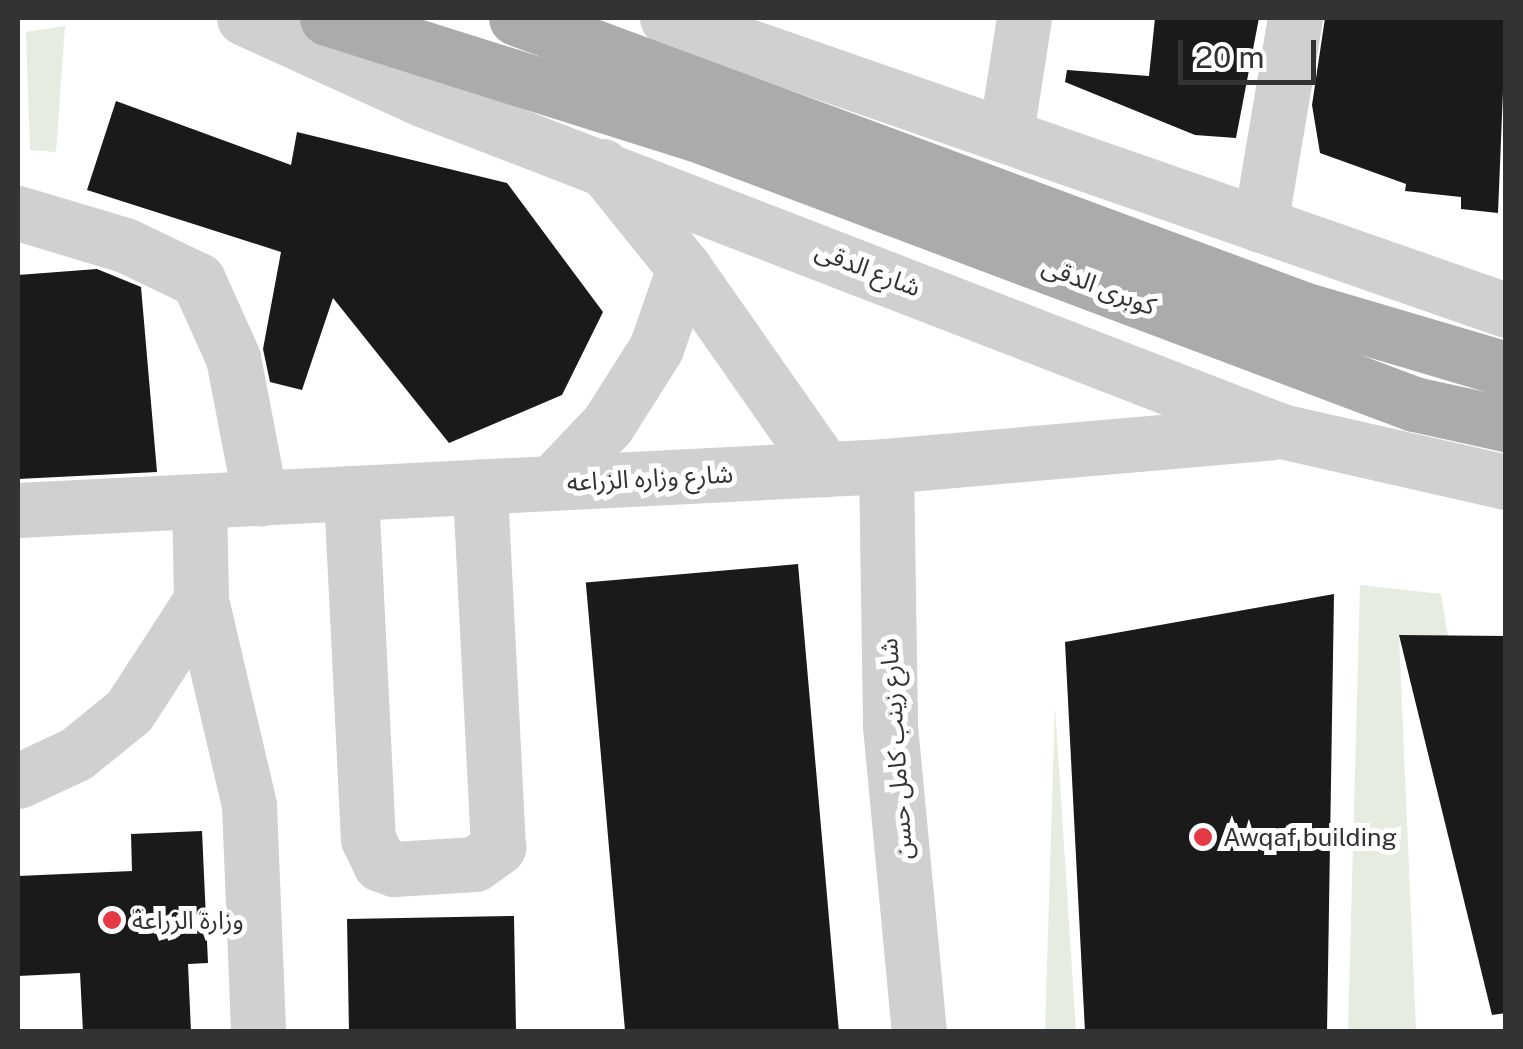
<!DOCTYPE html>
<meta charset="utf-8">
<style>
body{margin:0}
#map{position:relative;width:1523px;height:1049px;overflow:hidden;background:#fff;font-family:"Public Sans","Noto Sans Arabic",sans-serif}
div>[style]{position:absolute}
.green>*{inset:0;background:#e6ecdf}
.building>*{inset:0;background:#1a1a1a;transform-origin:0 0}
.minor>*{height:55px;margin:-27.5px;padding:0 27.5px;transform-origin:27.5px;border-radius:27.5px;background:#d0d0d0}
.major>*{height:55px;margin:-27.5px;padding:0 27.5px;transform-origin:27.5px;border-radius:27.5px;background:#ababab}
.dots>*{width:28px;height:28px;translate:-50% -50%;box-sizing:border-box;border:5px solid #fff;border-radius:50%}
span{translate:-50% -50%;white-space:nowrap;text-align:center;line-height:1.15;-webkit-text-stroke:10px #fff;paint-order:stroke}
.street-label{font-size:25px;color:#333}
.poi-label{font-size:25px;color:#333}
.left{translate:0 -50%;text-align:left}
.frame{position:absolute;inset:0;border:20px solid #333;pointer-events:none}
.scale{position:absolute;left:1178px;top:40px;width:138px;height:45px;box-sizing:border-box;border:5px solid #333;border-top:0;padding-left:12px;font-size:30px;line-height:35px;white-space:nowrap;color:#333;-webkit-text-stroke:8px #fff;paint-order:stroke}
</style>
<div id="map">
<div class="green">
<i style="clip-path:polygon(65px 26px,56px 152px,30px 150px,26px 32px)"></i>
<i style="clip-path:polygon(1360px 585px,1441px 594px,1448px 636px,1399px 636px,1416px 1031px,1348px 1032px)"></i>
<i style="clip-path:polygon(1055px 706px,1076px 1031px,1024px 1031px,1045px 1029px)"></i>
</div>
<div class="building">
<i style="clip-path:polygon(1155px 18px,1259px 18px,1236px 138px,1195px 135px,1065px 82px,1067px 70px,1149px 76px)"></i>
<i style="clip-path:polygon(1325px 18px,1506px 18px,1498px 213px,1461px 209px,1461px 197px,1405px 191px,1406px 184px,1320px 153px,1312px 105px)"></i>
<i style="clip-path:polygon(116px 101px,291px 165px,297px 132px,507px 183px,603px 312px,562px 395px,449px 443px,333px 298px,302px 390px,270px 382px,263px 349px,281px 252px,87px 190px)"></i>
<i style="clip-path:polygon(97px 269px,141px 287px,157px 472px,18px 479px,18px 275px)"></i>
<i style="left:798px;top:564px;width:470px;height:213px;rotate:85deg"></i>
<i style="clip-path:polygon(1334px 594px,1327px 1032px,1085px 1032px,1065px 642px)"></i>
<i style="clip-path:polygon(1399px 635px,1506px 636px,1506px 1013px,1492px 1015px)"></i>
<i style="clip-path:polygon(202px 831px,208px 963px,188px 964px,191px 1032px,83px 1032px,80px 973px,18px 976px,18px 876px,132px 871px,131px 834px)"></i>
<i style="left:514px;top:916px;width:116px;height:167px;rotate:89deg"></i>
</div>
<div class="minor">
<i style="left:244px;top:18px;width:196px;rotate:24.5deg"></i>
<i style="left:422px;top:99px;width:921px;rotate:21.13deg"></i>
<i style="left:1281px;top:431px;width:231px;rotate:12.8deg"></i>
<i style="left:667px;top:18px;width:888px;rotate:19.19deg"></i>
<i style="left:1006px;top:133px;width:116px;rotate:-81.1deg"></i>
<i style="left:18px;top:213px;width:112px;rotate:16.7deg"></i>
<i style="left:125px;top:245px;width:81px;rotate:25.6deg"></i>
<i style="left:198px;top:280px;width:85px;rotate:65.8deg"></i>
<i style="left:233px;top:358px;width:143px;rotate:79.1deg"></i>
<i style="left:1260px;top:225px;width:210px;rotate:-80.4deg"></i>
<i style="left:684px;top:268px;width:246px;rotate:55deg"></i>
<i style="left:886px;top:466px;width:260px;rotate:89.1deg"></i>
<i style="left:890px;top:726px;width:307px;rotate:84.6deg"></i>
<i style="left:552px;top:483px;width:81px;rotate:-46.5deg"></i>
<i style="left:608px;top:424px;width:90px;rotate:-57.7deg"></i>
<i style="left:656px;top:348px;width:85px;rotate:-70.7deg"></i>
<i style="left:684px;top:268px;width:131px;rotate:-128.8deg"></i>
<i style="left:351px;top:493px;width:346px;rotate:87.2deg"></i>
<i style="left:368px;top:839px;width:28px;rotate:64deg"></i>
<i style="left:380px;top:864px;width:15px;rotate:20deg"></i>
<i style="left:394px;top:869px;width:81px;rotate:-3.5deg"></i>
<i style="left:475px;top:864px;width:29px;rotate:-36deg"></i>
<i style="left:498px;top:847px;width:361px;rotate:-92.9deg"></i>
<i style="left:199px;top:501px;width:99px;rotate:88.8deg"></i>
<i style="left:201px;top:600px;width:211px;rotate:76.8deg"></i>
<i style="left:249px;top:805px;width:227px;rotate:87.7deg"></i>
<i style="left:18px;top:510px;width:869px;rotate:-2.9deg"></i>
<i style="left:886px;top:466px;width:387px;rotate:-5deg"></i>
<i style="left:18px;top:781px;width:64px;rotate:-25deg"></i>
<i style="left:76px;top:754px;width:68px;rotate:-39.1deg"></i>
<i style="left:129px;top:711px;width:132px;rotate:-57deg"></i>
</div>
<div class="major">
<i style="left:327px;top:18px;width:387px;rotate:17.5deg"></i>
<i style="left:696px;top:134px;width:767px;rotate:20.61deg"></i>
<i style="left:1414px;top:404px;width:94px;rotate:12.3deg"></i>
<i style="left:516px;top:18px;width:839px;rotate:20.29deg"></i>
<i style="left:1303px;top:309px;width:212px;rotate:16.5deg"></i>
</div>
<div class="dots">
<i style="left:1203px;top:837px;background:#e63946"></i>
<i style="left:112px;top:920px;background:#e63946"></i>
</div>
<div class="street-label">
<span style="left:868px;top:269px;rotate:21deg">شارع الدقى</span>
<span style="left:1099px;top:286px;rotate:21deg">كوبرى الدقى</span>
<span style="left:650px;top:478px;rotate:-3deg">شارع وزاره الزراعه</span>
<span style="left:896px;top:749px;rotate:-94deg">شارع زينب كامل حسن</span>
</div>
<div class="poi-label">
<span class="left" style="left:1223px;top:837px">Awqaf building</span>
<span class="left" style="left:132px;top:920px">وزارة الزراعة</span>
</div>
<div class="frame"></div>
<div class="scale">20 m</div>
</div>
